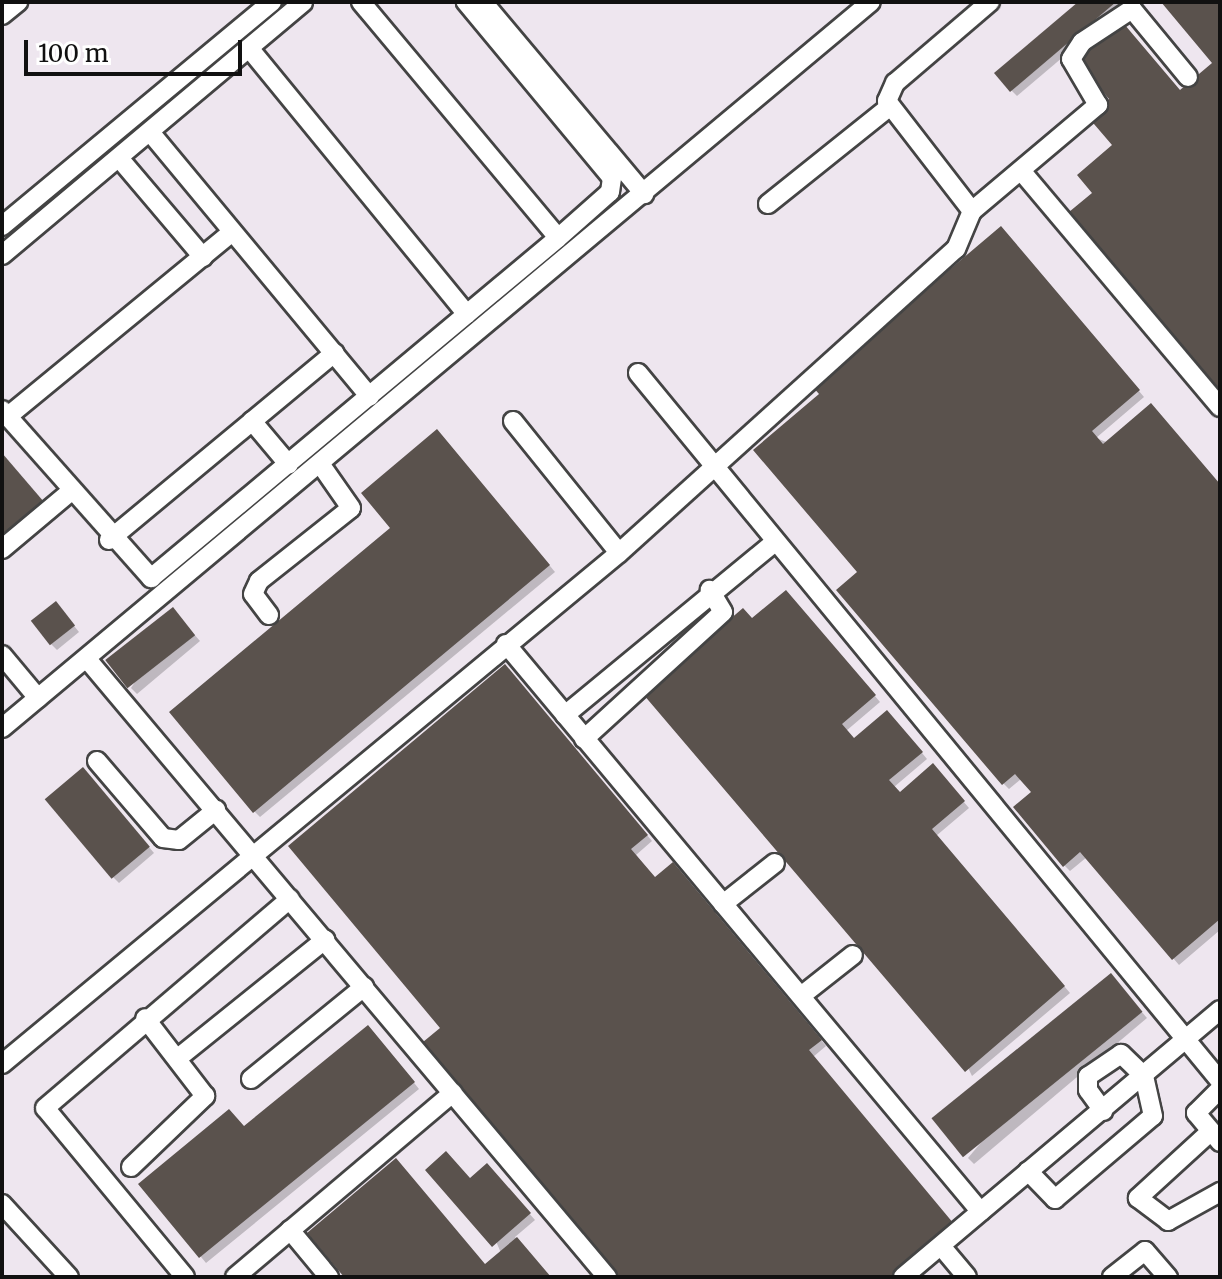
<!DOCTYPE html>
<style>
body{margin:0}
#map{position:relative;width:1222px;height:1279px;overflow:hidden;background:#fffdf5;font-family:Merriweather,serif}
div>[style]{position:absolute}
.industrial>*{inset:0;background:#eee6ef;transform-origin:0 0}
.shadow>*{inset:0;background:#0003}
.building>*{inset:0;background:#5a524d;transform-origin:0 0}
.roads{filter:drop-shadow(2px 0 #444) drop-shadow(-2px 0 #444) drop-shadow(0 2px #444) drop-shadow(0 -2px #444)}
.minor>*{height:18px;margin:-9px;padding:0 9px;transform-origin:9px;border-radius:9px;background:#fff}
span{translate:-50% -50%;white-space:nowrap;text-align:center;line-height:1.15;-webkit-text-stroke:8px #fff;paint-order:stroke}
.frame{position:absolute;inset:0;border:4px solid #111;pointer-events:none}
.scale{position:absolute;left:24px;top:40px;width:218px;height:36px;box-sizing:border-box;border:4px solid #111;border-top:0;padding-left:10px;font-size:24px;line-height:28px;white-space:nowrap;color:#111;-webkit-text-stroke:6px #fff;paint-order:stroke}
</style>
<div id="map">
<div class="industrial">
<i style="left:2px;top:2px;width:1218px;height:1275px"></i>
</div>
<div class="shadow">
<i style="clip-path:polygon(1081px 2px,1128px 2px,1017px 96px,1011px 90px)"></i>
<i style="clip-path:polygon(1006px 234px,1144px 397px,1096px 438px,1220px 486px,1220px 930px,1179px 965px,1087px 857px,1070px 871px,1064px 865px,1033px 793px,1021px 779px,1009px 789px,1003px 783px,860px 572px)"></i>
<i style="clip-path:polygon(443px 437px,555px 572px,260px 817px,254px 811px)"></i>
<i style="clip-path:polygon(792px 598px,880px 702px,846px 731px,855px 740px,893px 718px,927px 759px,894px 787px,900px 794px,938px 772px,969px 808px,936px 836px,1070px 993px,972px 1076px,752px 620px)"></i>
<i style="clip-path:polygon(61px 610px,79px 632px,57px 650px,51px 644px)"></i>
<i style="clip-path:polygon(178px 616px,200px 641px,137px 694px,131px 688px)"></i>
<i style="clip-path:polygon(511px 673px,652px 841px,636px 855px,656px 879px,679px 870px,826px 1046px,813px 1057px,903px 1277px,622px 1277px,443px 1028px)"></i>
<i style="clip-path:polygon(89px 775px,154px 853px,119px 883px,113px 877px)"></i>
<i style="clip-path:polygon(1116px 982px,1147px 1018px,974px 1164px,968px 1158px)"></i>
<i style="clip-path:polygon(374px 1033px,419px 1089px,206px 1263px,141px 1184px,245px 1129px)"></i>
<i style="clip-path:polygon(493px 1172px,535px 1220px,515px 1237px,549px 1277px,347px 1277px,485px 1267px,501px 1253px,470px 1181px)"></i>
</div>
<div class="building">
<i style="clip-path:polygon(1078px 2px,1116px 2px,1010px 92px,994px 73px)"></i>
<i style="clip-path:polygon(1161px 2px,1220px 2px,1220px 391px,1069px 212px,1092px 193px,1077px 175px,1112px 145px,1088px 117px,1109px 99px,1073px 57px,1119px 18px,1180px 90px,1212px 63px)"></i>
<i style="clip-path:polygon(1001px 226px,1140px 390px,1092px 431px,1103px 444px,1151px 403px,1220px 484px,1220px 919px,1172px 960px,1080px 852px,1063px 867px,1013px 807px,1031px 792px,1015px 774px,1002px 785px,836px 590px,857px 572px,753px 450px,819px 394px,812px 386px)"></i>
<i style="clip-path:polygon(437px 429px,550px 565px,253px 813px,169px 712px,390px 528px,361px 493px)"></i>
<i style="clip-path:polygon(2px 453px,44px 502px,2px 538px)"></i>
<i style="clip-path:polygon(786px 590px,876px 695px,842px 724px,854px 738px,887px 710px,923px 752px,889px 780px,900px 792px,933px 763px,965px 801px,932px 829px,1065px 986px,965px 1072px,643px 694px,743px 608px,752px 618px)"></i>
<i style="left:56px;top:601px;width:31px;height:32px;rotate:52deg"></i>
<i style="left:173px;top:607px;width:36px;height:86px;rotate:52deg"></i>
<i style="clip-path:polygon(505px 664px,648px 835px,631px 849px,655px 877px,673px 862px,822px 1040px,809px 1050px,954px 1224px,890px 1277px,619px 1277px,423px 1042px,440px 1028px,288px 846px)"></i>
<i style="left:83px;top:767px;width:104px;height:50px;rotate:50deg"></i>
<i style="left:1111px;top:973px;width:50px;height:231px;rotate:51deg"></i>
<i style="clip-path:polygon(368px 1025px,415px 1082px,199px 1258px,138px 1184px,229px 1109px,244px 1126px)"></i>
<i style="clip-path:polygon(446px 1151px,470px 1178px,487px 1163px,531px 1213px,492px 1247px,425px 1170px)"></i>
<i style="clip-path:polygon(396px 1158px,485px 1264px,517px 1237px,551px 1277px,344px 1277px,307px 1233px)"></i>
</div>
<div class="roads">
<div class="minor">
<i style="left:361px;top:2px;width:307px;rotate:50.1deg"></i>
<i style="left:483px;top:2px;width:251px;rotate:50deg"></i>
<i style="left:2px;top:15px;width:21px;rotate:-39deg"></i>
<i style="left:249px;top:48px;width:344px;rotate:50.7deg"></i>
<i style="left:150px;top:132px;width:344px;rotate:50.3deg"></i>
<i style="left:119px;top:158px;width:130px;rotate:49.7deg"></i>
<i style="left:1023px;top:173px;width:306px;rotate:49.9deg"></i>
<i style="left:768px;top:204px;width:154px;rotate:-38.7deg"></i>
<i style="left:972px;top:211px;width:139px;rotate:-127.7deg"></i>
<i style="left:887px;top:101px;width:20px;rotate:-66deg"></i>
<i style="left:895px;top:83px;width:125px;rotate:-40.5deg"></i>
<i style="left:2px;top:226px;width:351px;rotate:-39.7deg"></i>
<i style="left:2px;top:255px;width:393px;rotate:-40deg"></i>
<i style="left:638px;top:373px;width:917px;rotate:50.58deg"></i>
<i style="left:2px;top:410px;width:225px;rotate:48.4deg"></i>
<i style="left:151px;top:578px;width:530px;rotate:-39.87deg"></i>
<i style="left:558px;top:238px;width:69px;rotate:-41.5deg"></i>
<i style="left:610px;top:192px;width:14px;rotate:-82deg"></i>
<i style="left:612px;top:178px;width:229px;rotate:-129.7deg"></i>
<i style="left:7px;top:417px;width:291px;rotate:-39.4deg"></i>
<i style="left:252px;top:421px;width:57px;rotate:49.9deg"></i>
<i style="left:513px;top:421px;width:169px;rotate:51.2deg"></i>
<i style="left:109px;top:540px;width:293px;rotate:-39.7deg"></i>
<i style="left:2px;top:549px;width:89px;rotate:-40deg"></i>
<i style="left:269px;top:615px;width:26px;rotate:-127deg"></i>
<i style="left:253px;top:594px;width:14px;rotate:-65deg"></i>
<i style="left:259px;top:581px;width:117px;rotate:-38.4deg"></i>
<i style="left:351px;top:508px;width:52px;rotate:-124.9deg"></i>
<i style="left:506px;top:644px;width:740px;rotate:50.1deg"></i>
<i style="left:2px;top:655px;width:56px;rotate:50.1deg"></i>
<i style="left:87px;top:659px;width:808px;rotate:49.92deg"></i>
<i style="left:565px;top:715px;width:272px;rotate:-39.5deg"></i>
<i style="left:2px;top:728px;width:1132px;rotate:-39.88deg"></i>
<i style="left:584px;top:739px;width:188px;rotate:-42.4deg"></i>
<i style="left:723px;top:612px;width:26px;rotate:-121deg"></i>
<i style="left:97px;top:761px;width:101px;rotate:49.4deg"></i>
<i style="left:163px;top:838px;width:16px;rotate:7deg"></i>
<i style="left:179px;top:840px;width:48px;rotate:-39deg"></i>
<i style="left:723px;top:904px;width:66px;rotate:-38.3deg"></i>
<i style="left:801px;top:996px;width:66px;rotate:-38.3deg"></i>
<i style="left:178px;top:1058px;width:189px;rotate:-38.8deg"></i>
<i style="left:2px;top:1064px;width:801px;rotate:-39.63deg"></i>
<i style="left:619px;top:553px;width:454px;rotate:-42.1deg"></i>
<i style="left:956px;top:249px;width:41px;rotate:-67.2deg"></i>
<i style="left:972px;top:211px;width:165px;rotate:-40.1deg"></i>
<i style="left:1098px;top:105px;width:53px;rotate:-120.4deg"></i>
<i style="left:1071px;top:59px;width:20px;rotate:-57deg"></i>
<i style="left:1082px;top:42px;width:60px;rotate:-33.4deg"></i>
<i style="left:1132px;top:9px;width:88px;rotate:50.5deg"></i>
<i style="left:251px;top:1079px;width:146px;rotate:-39.2deg"></i>
<i style="left:1220px;top:1089px;width:34px;rotate:135deg"></i>
<i style="left:1196px;top:1113px;width:38px;rotate:50deg"></i>
<i style="left:1210px;top:1132px;width:98px;rotate:137.5deg"></i>
<i style="left:1138px;top:1198px;width:38px;rotate:37deg"></i>
<i style="left:1168px;top:1221px;width:60px;rotate:-29.1deg"></i>
<i style="left:131px;top:1167px;width:103px;rotate:-43.8deg"></i>
<i style="left:205px;top:1096px;width:98px;rotate:-127.6deg"></i>
<i style="left:1028px;top:1171px;width:39px;rotate:46deg"></i>
<i style="left:1055px;top:1199px;width:128px;rotate:-40.3deg"></i>
<i style="left:1153px;top:1116px;width:41px;rotate:-102.7deg"></i>
<i style="left:1144px;top:1076px;width:32px;rotate:-136deg"></i>
<i style="left:1121px;top:1054px;width:40px;rotate:146deg"></i>
<i style="left:1088px;top:1076px;width:14px;rotate:90deg"></i>
<i style="left:1088px;top:1090px;width:26px;rotate:54deg"></i>
<i style="left:2px;top:1204px;width:99px;rotate:47.5deg"></i>
<i style="left:290px;top:1230px;width:61px;rotate:50.3deg"></i>
<i style="left:941px;top:1246px;width:40px;rotate:50deg"></i>
<i style="left:185px;top:1277px;width:219px;rotate:-129.6deg"></i>
<i style="left:45px;top:1108px;width:322px;rotate:-40.5deg"></i>
<i style="left:235px;top:1277px;width:285px;rotate:-40.2deg"></i>
<i style="left:903px;top:1277px;width:414px;rotate:-40.1deg"></i>
<i style="left:1112px;top:1277px;width:42px;rotate:-38.2deg"></i>
<i style="left:1145px;top:1251px;width:35px;rotate:49deg"></i>
</div>
</div>
<div class="frame"></div>
<div class="scale">100 m</div>
</div>
